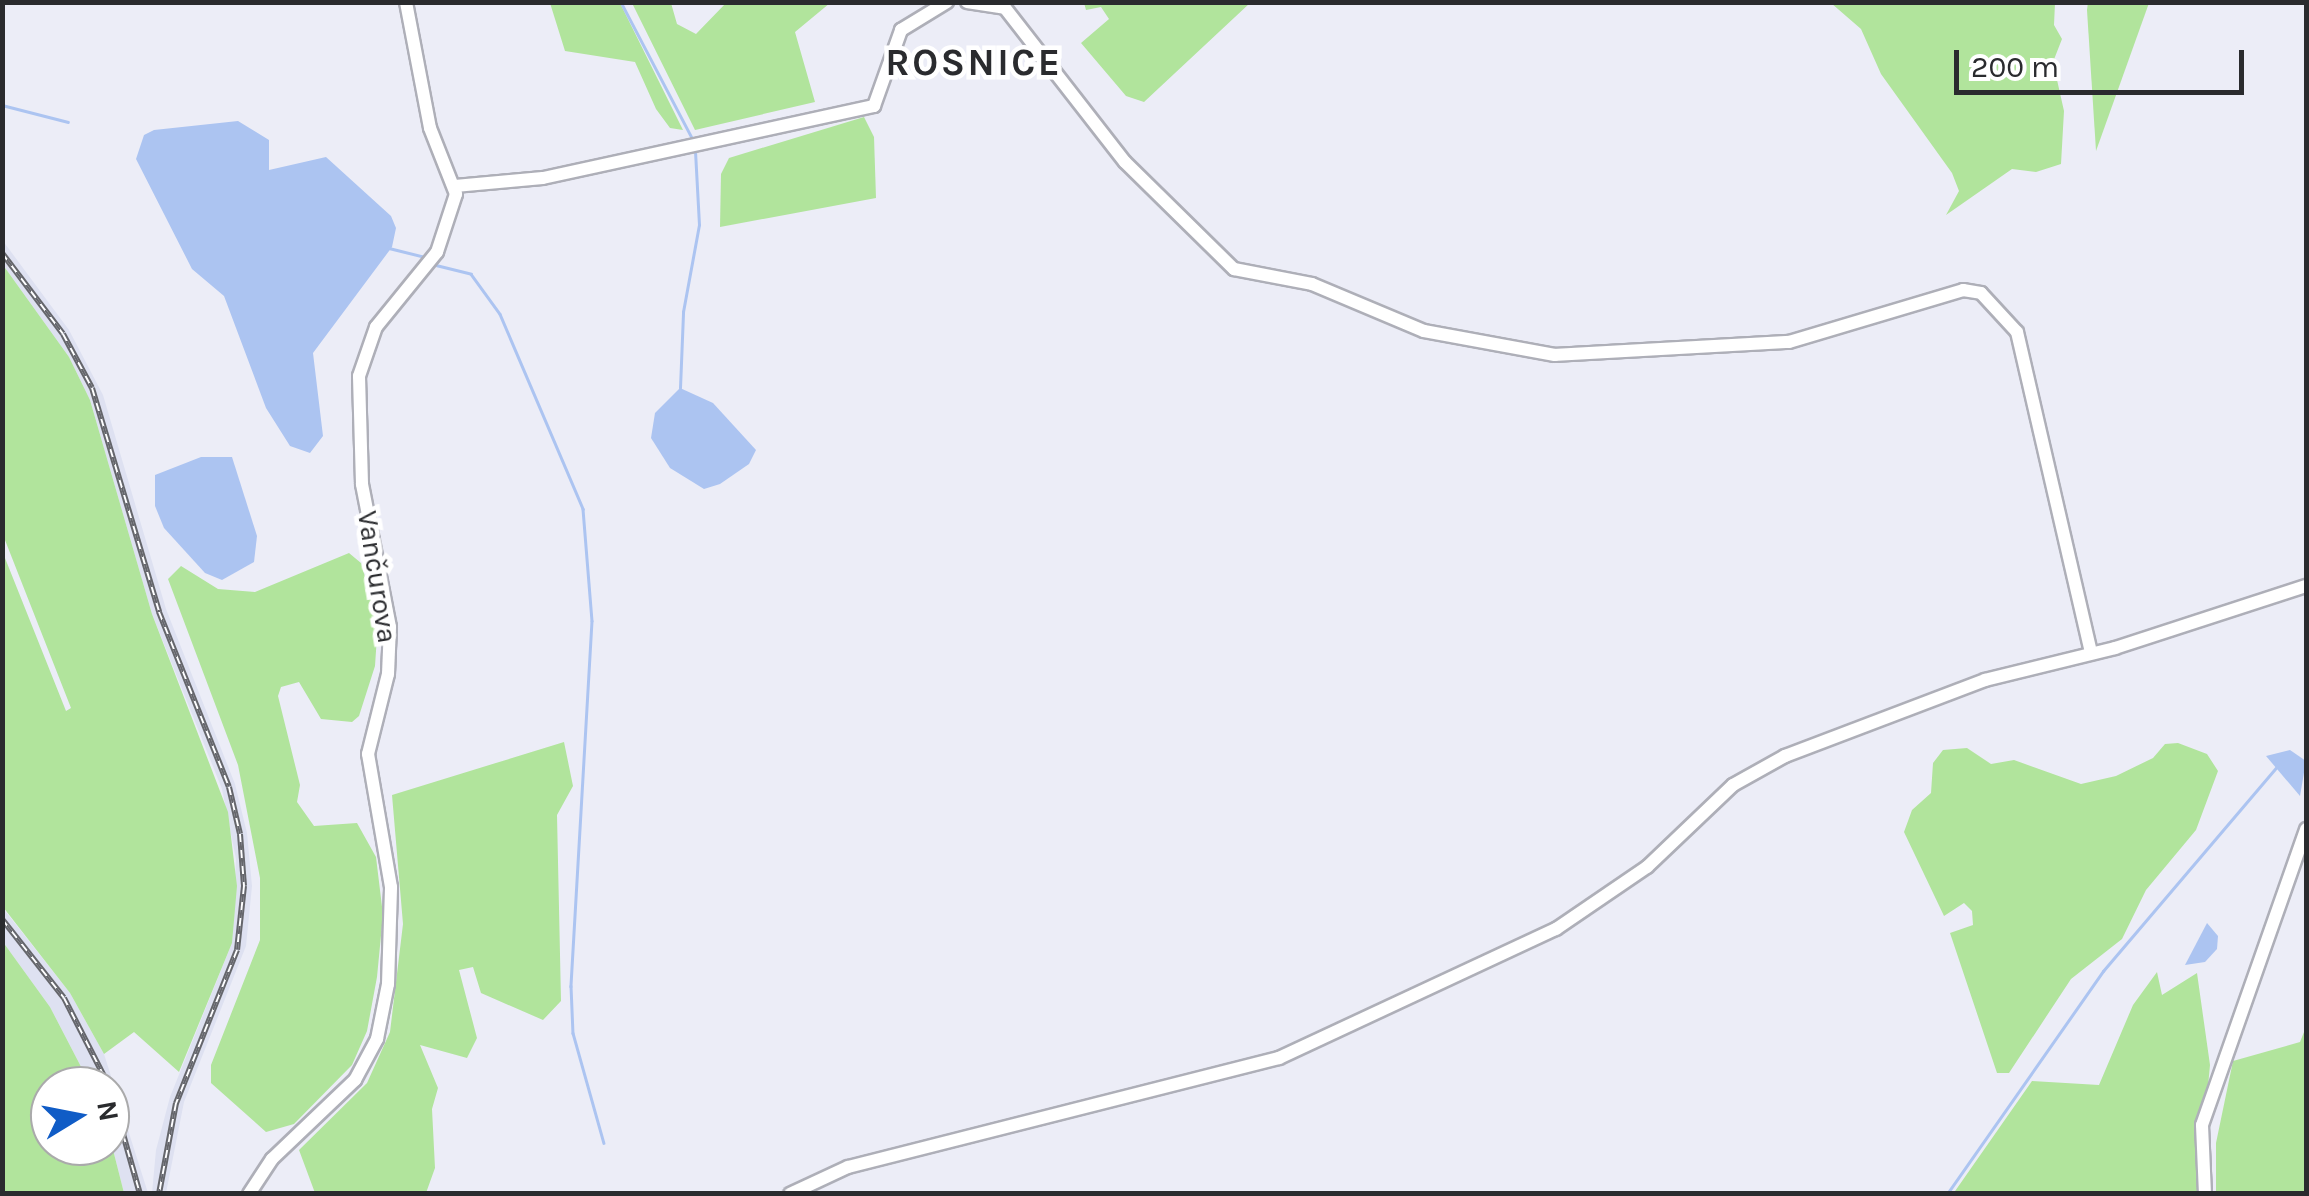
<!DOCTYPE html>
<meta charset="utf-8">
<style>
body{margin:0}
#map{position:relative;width:2309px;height:1196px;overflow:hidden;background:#ecedf7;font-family:Karla,sans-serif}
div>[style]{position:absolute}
.built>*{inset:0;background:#dee1f1}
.green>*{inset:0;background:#b1e49c}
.water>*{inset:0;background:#acc4f1}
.stream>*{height:2.5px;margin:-1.25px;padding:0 1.25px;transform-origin:1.25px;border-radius:1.25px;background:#acc4f1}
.roads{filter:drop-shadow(2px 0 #aeafb8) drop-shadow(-2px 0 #aeafb8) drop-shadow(0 2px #aeafb8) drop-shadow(0 -2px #aeafb8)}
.minor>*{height:12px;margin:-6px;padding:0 6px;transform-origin:6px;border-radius:6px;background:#fff}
.rail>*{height:6px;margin-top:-3px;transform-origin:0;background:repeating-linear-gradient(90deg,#fff 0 8px,#65666b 0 16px);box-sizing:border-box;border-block:2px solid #65666b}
span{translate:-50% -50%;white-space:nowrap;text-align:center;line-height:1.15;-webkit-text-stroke:9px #fff;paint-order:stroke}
.street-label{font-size:28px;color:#2a2b2e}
.district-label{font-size:38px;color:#2a2b2e;font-weight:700;letter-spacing:2.5px}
.frame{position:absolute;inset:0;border:5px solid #2a2b2e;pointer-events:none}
.north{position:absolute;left:30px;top:1066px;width:100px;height:100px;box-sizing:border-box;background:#fff;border:2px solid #aaaaab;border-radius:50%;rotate:80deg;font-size:28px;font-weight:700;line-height:40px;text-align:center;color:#2a2b2e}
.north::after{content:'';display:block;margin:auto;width:35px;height:45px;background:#105cc6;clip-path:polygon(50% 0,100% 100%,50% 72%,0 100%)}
.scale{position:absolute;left:1954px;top:50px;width:290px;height:45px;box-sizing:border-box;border:5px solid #2a2b2e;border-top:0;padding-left:12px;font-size:30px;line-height:35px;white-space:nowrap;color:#2a2b2e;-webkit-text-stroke:8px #fff;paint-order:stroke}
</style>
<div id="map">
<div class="built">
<i style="clip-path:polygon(3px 241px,69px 330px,103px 395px,166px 609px,235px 784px,247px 833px,252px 886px,246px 946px,184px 1102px,166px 1193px,152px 1193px,156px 1150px,170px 1097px,232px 943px,236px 859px,222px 789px,152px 614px,90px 400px,69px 357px,3px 265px)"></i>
<i style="clip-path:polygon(2px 907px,70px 993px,104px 1054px,148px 1193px,124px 1193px,110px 1138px,110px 1086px,91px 1086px,50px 1007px,3px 942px)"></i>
</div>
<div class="green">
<i style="clip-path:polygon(2088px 2px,2149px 3px,2096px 151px,2087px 10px)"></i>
<i style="clip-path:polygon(550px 3px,620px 3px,683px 130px,670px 128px,656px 109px,635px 62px,565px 51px)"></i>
<i style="clip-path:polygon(632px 3px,671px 3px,677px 24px,696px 34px,726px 3px,830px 3px,795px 32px,815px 102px,695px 130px)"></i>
<i style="clip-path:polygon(1084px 3px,1084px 2px,1250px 3px,1144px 102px,1126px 96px,1081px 43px,1109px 19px,1101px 7px,1086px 10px)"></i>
<i style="clip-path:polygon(1831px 3px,2055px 3px,2054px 25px,2062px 39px,2053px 62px,2064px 111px,2061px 164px,2036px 172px,2012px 169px,1946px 215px,1959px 191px,1952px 173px,1881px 74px,1861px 29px)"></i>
<i style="clip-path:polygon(864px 117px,874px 137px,876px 198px,720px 227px,721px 174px,729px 158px)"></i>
<i style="clip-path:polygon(3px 265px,69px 357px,90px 400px,152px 614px,228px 812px,237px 886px,232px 943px,179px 1072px,134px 1032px,104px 1054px,70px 993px,3px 907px,3px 553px,66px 711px,71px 708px,3px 535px)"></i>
<i style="clip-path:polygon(349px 553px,361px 563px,378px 621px,375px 666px,359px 716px,352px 722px,321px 719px,299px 682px,281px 687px,278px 696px,300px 785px,297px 802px,314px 826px,357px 823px,376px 857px,383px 915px,377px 977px,367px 1031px,352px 1065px,294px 1124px,266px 1132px,211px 1083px,211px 1065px,260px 940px,260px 878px,238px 765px,168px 579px,181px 566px,218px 589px,255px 592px)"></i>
<i style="clip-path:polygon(564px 742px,573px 786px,557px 815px,561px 1001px,543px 1020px,481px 993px,473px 967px,459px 970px,477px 1038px,467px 1058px,420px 1045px,438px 1088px,432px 1109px,435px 1168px,426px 1193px,315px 1193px,299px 1150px,367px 1083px,390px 1032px,403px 924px,392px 795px)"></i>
<i style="clip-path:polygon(2178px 743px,2207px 754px,2218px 771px,2196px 830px,2146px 890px,2122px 939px,2071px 979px,2009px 1073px,1997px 1073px,1950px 933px,1973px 925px,1972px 911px,1964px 903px,1944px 916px,1904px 832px,1912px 810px,1931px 793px,1933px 763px,1943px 750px,1967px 748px,1991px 764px,2014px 760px,2081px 784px,2116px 776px,2153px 758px,2165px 744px)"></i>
<i style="clip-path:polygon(3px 942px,50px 1007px,91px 1086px,50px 1086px,50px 1146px,110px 1146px,110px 1138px,124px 1193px,3px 1193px)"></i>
<i style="clip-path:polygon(2157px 972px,2162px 995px,2197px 973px,2210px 1065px,2198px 1193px,1953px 1194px,2032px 1081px,2099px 1085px,2133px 1005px)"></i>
<i style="clip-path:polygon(2306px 1027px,2306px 1193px,2216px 1193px,2216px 1143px,2233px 1061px,2300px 1042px)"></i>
</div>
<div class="water">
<i style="clip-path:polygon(238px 121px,269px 140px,269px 170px,326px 157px,391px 216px,396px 228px,392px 247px,313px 353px,323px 436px,310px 453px,290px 446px,266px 408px,224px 296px,192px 269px,136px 159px,144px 135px,154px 130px)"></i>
<i style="clip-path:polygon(680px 388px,713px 403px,756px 450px,749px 464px,720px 484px,704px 489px,670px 468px,651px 438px,655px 413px)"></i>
<i style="clip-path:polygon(201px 457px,232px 457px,257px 536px,254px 562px,222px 580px,205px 573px,164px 528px,155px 506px,155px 475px)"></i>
<i style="clip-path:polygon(2290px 750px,2306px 761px,2300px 796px,2266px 756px)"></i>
<i style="clip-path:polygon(2207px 923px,2218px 936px,2217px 949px,2205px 962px,2185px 965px)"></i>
</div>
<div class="stream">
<i style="left:621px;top:2px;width:153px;rotate:62.4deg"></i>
<i style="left:2px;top:105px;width:68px;rotate:14.4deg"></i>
<i style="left:389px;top:248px;width:37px;rotate:14deg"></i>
<i style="left:436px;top:265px;width:36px;rotate:14deg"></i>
<i style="left:471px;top:274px;width:49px;rotate:54.1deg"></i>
<i style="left:500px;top:314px;width:212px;rotate:66.9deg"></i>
<i style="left:583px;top:509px;width:112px;rotate:85.4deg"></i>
<i style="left:592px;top:621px;width:366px;rotate:93.3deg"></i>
<i style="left:571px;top:986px;width:47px;rotate:87.6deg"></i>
<i style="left:573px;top:1033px;width:114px;rotate:74.3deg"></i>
<i style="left:680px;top:388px;width:76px;rotate:-87.7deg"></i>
<i style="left:683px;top:312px;width:88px;rotate:-79.6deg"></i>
<i style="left:699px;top:225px;width:74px;rotate:-93.1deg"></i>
<i style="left:1947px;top:1194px;width:272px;rotate:-55deg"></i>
<i style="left:2103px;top:971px;width:267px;rotate:-49.6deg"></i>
</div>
<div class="roads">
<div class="minor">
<i style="left:967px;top:2px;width:38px;rotate:9deg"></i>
<i style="left:1005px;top:8px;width:195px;rotate:52.1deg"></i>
<i style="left:1125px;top:162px;width:153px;rotate:44.5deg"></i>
<i style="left:1234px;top:269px;width:79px;rotate:10.9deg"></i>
<i style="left:1312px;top:284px;width:121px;rotate:22.8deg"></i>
<i style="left:1424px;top:331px;width:133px;rotate:10.4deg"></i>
<i style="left:1555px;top:355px;width:234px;rotate:-3.2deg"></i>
<i style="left:1789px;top:342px;width:182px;rotate:-16.6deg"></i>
<i style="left:1963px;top:290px;width:18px;rotate:9deg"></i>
<i style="left:1981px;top:293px;width:53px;rotate:47.3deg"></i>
<i style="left:2017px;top:332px;width:329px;rotate:77deg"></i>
<i style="left:455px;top:186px;width:88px;rotate:-5.2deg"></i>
<i style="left:543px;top:178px;width:339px;rotate:-12.3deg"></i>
<i style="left:874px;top:106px;width:81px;rotate:-70.4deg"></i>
<i style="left:901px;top:30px;width:54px;rotate:-31.3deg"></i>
<i style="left:249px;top:1194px;width:42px;rotate:-56.7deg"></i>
<i style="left:272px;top:1159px;width:115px;rotate:-43.6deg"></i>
<i style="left:355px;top:1080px;width:47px;rotate:-61.8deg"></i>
<i style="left:377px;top:1039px;width:56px;rotate:-78.7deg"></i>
<i style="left:388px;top:984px;width:97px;rotate:-88.2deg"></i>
<i style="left:391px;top:887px;width:135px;rotate:-99.8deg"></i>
<i style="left:368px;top:754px;width:82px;rotate:-76deg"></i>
<i style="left:388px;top:674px;width:47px;rotate:-87.6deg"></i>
<i style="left:390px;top:627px;width:146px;rotate:-101.1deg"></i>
<i style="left:362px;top:484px;width:108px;rotate:-91.6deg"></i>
<i style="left:359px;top:376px;width:52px;rotate:-70.9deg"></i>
<i style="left:376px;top:327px;width:97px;rotate:-50.9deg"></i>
<i style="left:437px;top:252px;width:61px;rotate:-71.9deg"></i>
<i style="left:456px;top:194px;width:71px;rotate:-111.5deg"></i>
<i style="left:430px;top:128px;width:128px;rotate:-100.8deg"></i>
<i style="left:790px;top:1194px;width:64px;rotate:-25deg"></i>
<i style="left:848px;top:1167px;width:445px;rotate:-14.2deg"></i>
<i style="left:1279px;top:1058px;width:306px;rotate:-25deg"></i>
<i style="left:1556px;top:929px;width:110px;rotate:-34.3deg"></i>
<i style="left:1647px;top:867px;width:119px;rotate:-43.6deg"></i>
<i style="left:1733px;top:785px;width:60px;rotate:-29.1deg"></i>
<i style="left:1785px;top:756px;width:214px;rotate:-20.8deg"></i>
<i style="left:1985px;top:680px;width:134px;rotate:-13.8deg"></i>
<i style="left:2115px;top:648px;width:201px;rotate:-18deg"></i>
<i style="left:2205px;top:1194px;width:69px;rotate:-92.5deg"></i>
<i style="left:2202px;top:1125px;width:314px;rotate:-70.6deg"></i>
</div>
</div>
<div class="rail">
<i style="left:2px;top:253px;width:101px;rotate:53deg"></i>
<i style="left:63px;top:334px;width:61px;rotate:61.8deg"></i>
<i style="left:92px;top:388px;width:234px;rotate:73.3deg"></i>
<i style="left:159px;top:612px;width:188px;rotate:68.2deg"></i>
<i style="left:229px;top:787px;width:48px;rotate:76.8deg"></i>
<i style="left:240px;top:834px;width:52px;rotate:85.6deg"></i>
<i style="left:244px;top:886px;width:64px;rotate:96.2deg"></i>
<i style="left:237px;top:950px;width:165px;rotate:111.7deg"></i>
<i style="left:176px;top:1103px;width:93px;rotate:100.6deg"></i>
<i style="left:2px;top:919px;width:100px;rotate:51.9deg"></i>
<i style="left:64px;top:998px;width:99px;rotate:62.9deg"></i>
<i style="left:110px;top:1088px;width:110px;rotate:74.2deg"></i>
</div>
<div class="street-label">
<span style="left:377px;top:577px;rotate:81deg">Vančurova</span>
</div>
<div class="district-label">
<span style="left:974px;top:63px">ROSNICE</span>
</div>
<div class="frame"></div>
<div class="north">N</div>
<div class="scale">200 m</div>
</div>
